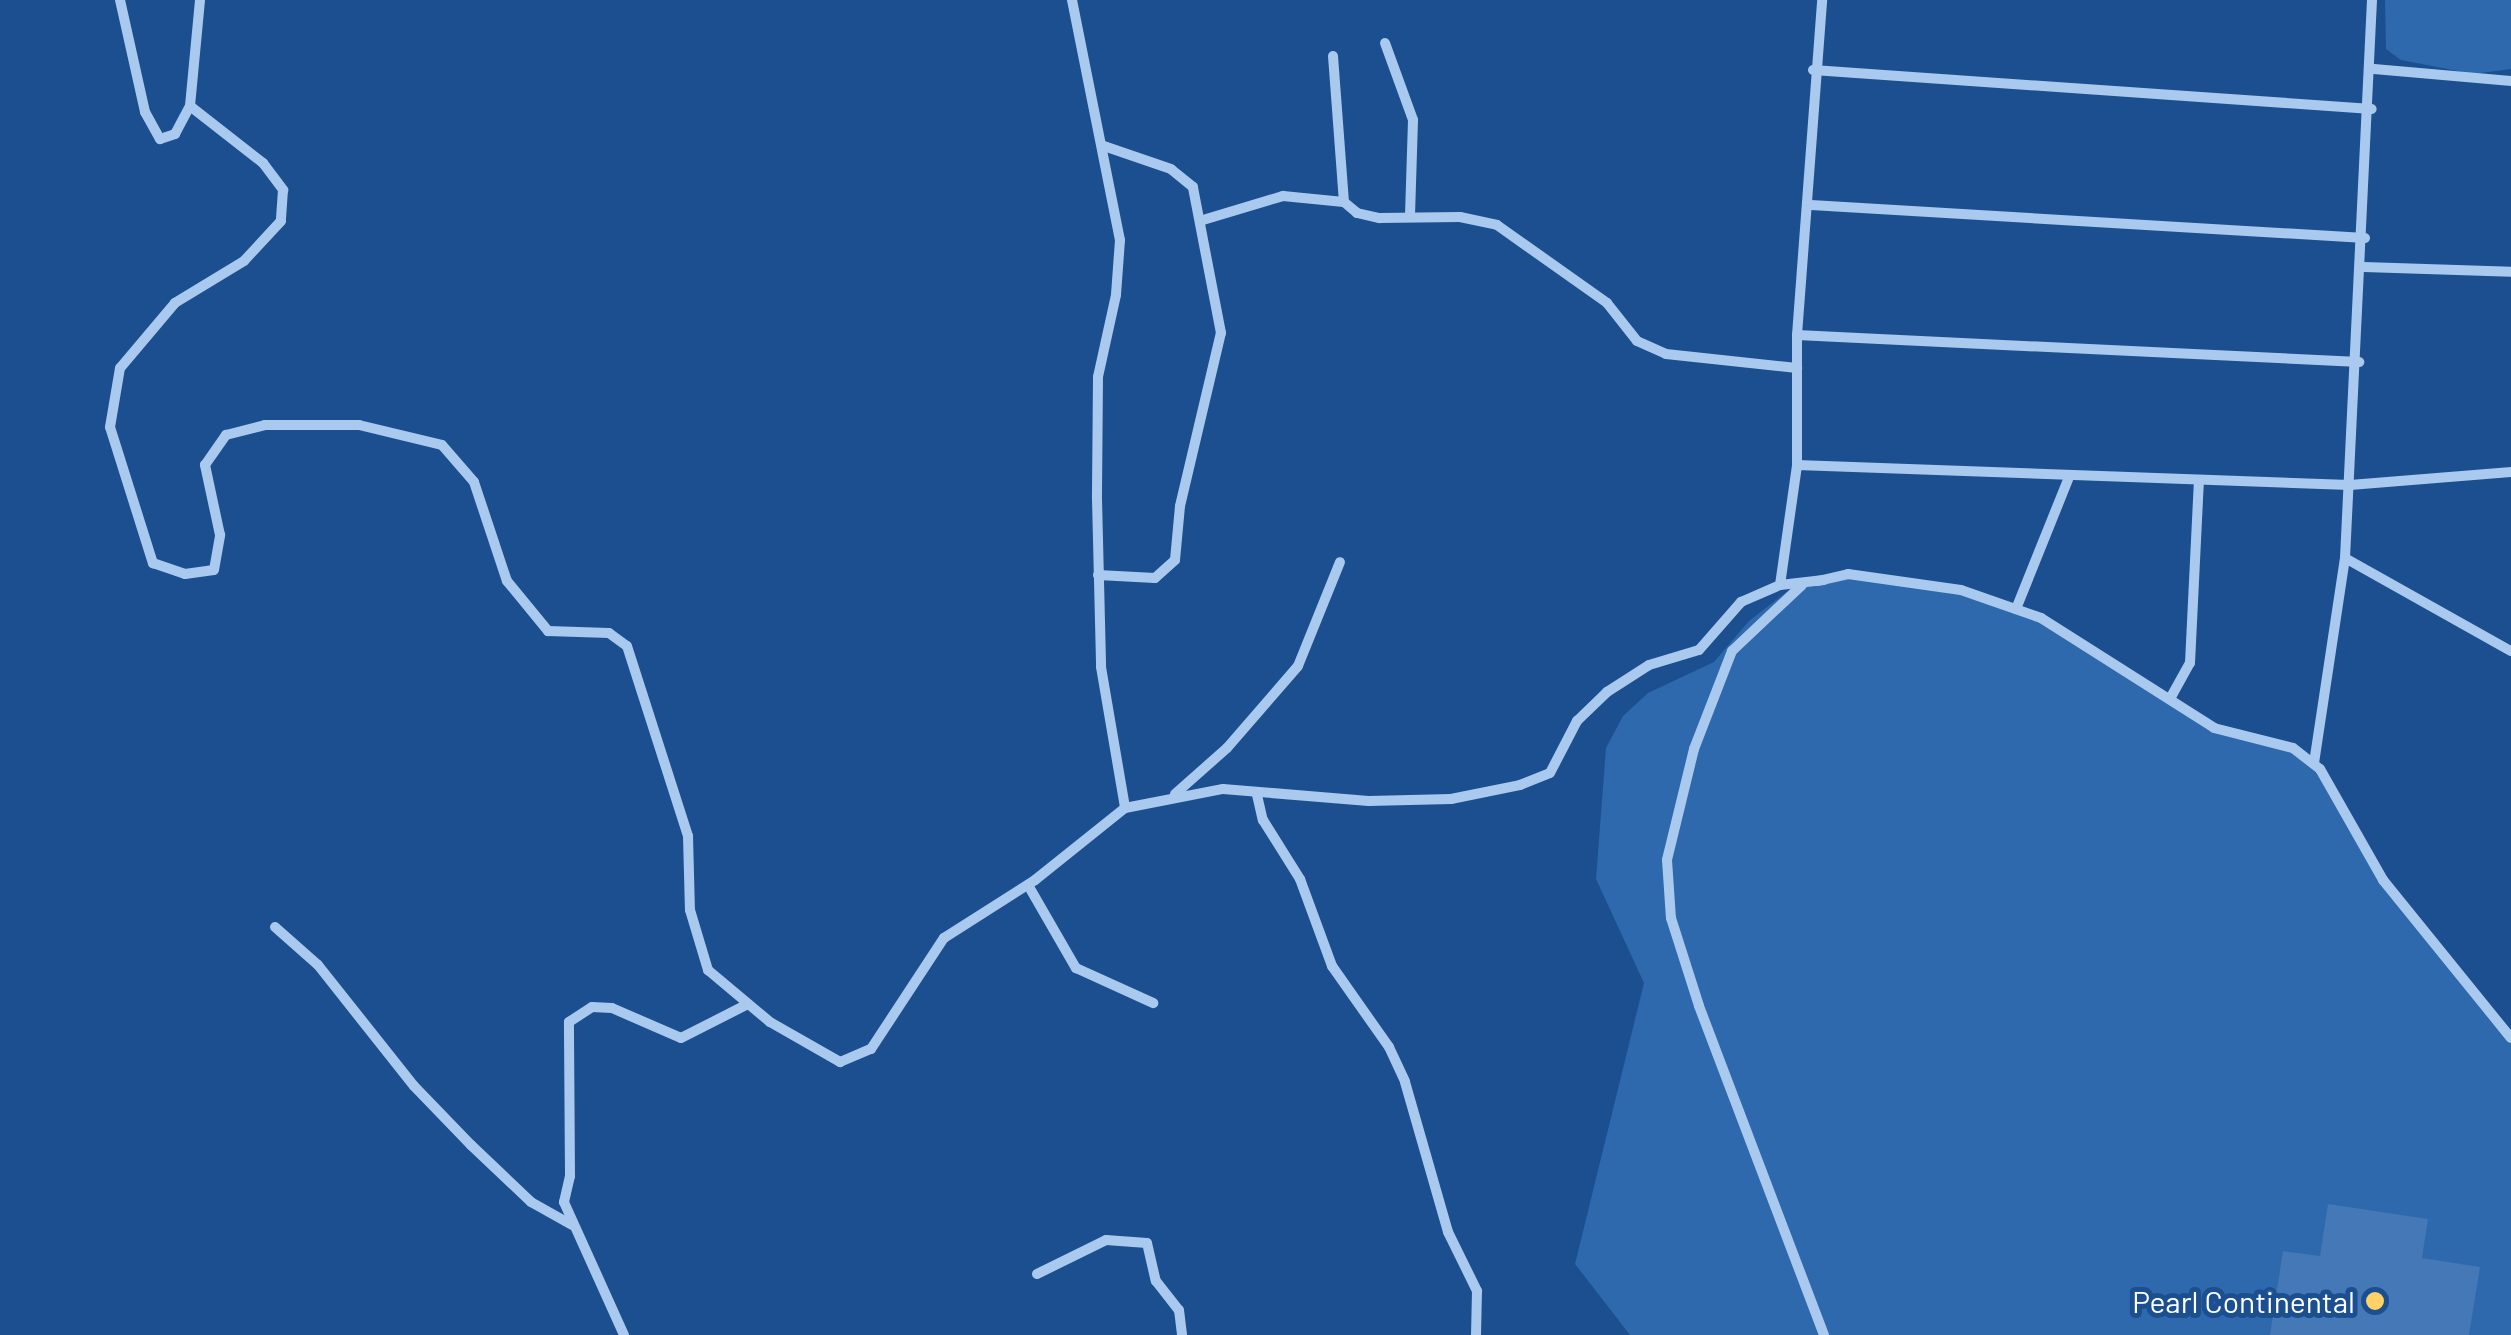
<!DOCTYPE html>
<style>
body{margin:0}
#map{position:relative;width:2511px;height:1335px;overflow:hidden;background:#1b4f8f;font-family:Barlow,sans-serif}
div>[style]{position:absolute}
.green>*{inset:0;background:#2e69ad}
.building>*{inset:0;background:#4478b7}
.minor>*{height:10px;margin:-5px;padding:0 5px;transform-origin:5px;border-radius:5px;background:#a9c9ee}
.dots>*{width:28px;height:28px;translate:-50% -50%;box-sizing:border-box;border:5px solid #1b4f8f;border-radius:50%}
span{translate:-50% -50%;white-space:nowrap;text-align:center;line-height:1.15;-webkit-text-stroke:10px #1b4f8f;paint-order:stroke}
.poi-label{font-size:30px;color:#fff}
.right{translate:-100% -50%;text-align:right}
</style>
<div id="map">
<div class="green">
<i style="clip-path:polygon(2385px 0,2511px 0,2511px 69px,2473px 74px,2401px 60px,2386px 49px)"></i>
<i style="clip-path:polygon(1848px 574px,1961px 590px,2041px 618px,2214px 728px,2293px 748px,2320px 769px,2383px 880px,2511px 1038px,2511px 1335px,1630px 1335px,1575px 1264px,1644px 983px,1596px 879px,1606px 748px,1623px 716px,1648px 693px,1714px 662px,1749px 621px,1793px 587px)"></i>
</div>
<div class="building">
<i style="clip-path:polygon(2328px 1204px,2428px 1219px,2422px 1258px,2480px 1267px,2469px 1335px,2270px 1335px,2283px 1251px,2320px 1256px)"></i>
</div>
<div class="minor">
<i style="left:120px;top:0;width:115px;rotate:77.4deg"></i>
<i style="left:145px;top:112px;width:31px;rotate:61deg"></i>
<i style="left:160px;top:139px;width:16px;rotate:-18deg"></i>
<i style="left:175px;top:134px;width:32px;rotate:-62deg"></i>
<i style="left:190px;top:106px;width:93px;rotate:38deg"></i>
<i style="left:263px;top:163px;width:34px;rotate:53deg"></i>
<i style="left:283px;top:190px;width:31px;rotate:94deg"></i>
<i style="left:281px;top:221px;width:54px;rotate:132.8deg"></i>
<i style="left:244px;top:261px;width:81px;rotate:148.7deg"></i>
<i style="left:175px;top:303px;width:85px;rotate:130.2deg"></i>
<i style="left:120px;top:368px;width:60px;rotate:99.6deg"></i>
<i style="left:110px;top:427px;width:143px;rotate:72.5deg"></i>
<i style="left:153px;top:563px;width:34px;rotate:19deg"></i>
<i style="left:185px;top:574px;width:29px;rotate:-8deg"></i>
<i style="left:214px;top:570px;width:36px;rotate:-80deg"></i>
<i style="left:220px;top:535px;width:72px;rotate:-102.1deg"></i>
<i style="left:205px;top:465px;width:37px;rotate:-55deg"></i>
<i style="left:226px;top:435px;width:40px;rotate:-14.4deg"></i>
<i style="left:265px;top:425px;width:94px"></i>
<i style="left:359px;top:425px;width:85px;rotate:13.5deg"></i>
<i style="left:442px;top:445px;width:49px;rotate:49.1deg"></i>
<i style="left:474px;top:482px;width:104px;rotate:71.6deg"></i>
<i style="left:507px;top:581px;width:65px;rotate:50.6deg"></i>
<i style="left:548px;top:631px;width:61px;rotate:1.9deg"></i>
<i style="left:609px;top:633px;width:22px;rotate:36deg"></i>
<i style="left:627px;top:646px;width:200px;rotate:72.2deg"></i>
<i style="left:688px;top:836px;width:74px;rotate:88.5deg"></i>
<i style="left:690px;top:910px;width:63px;rotate:73.3deg"></i>
<i style="left:708px;top:970px;width:81px;rotate:40deg"></i>
<i style="left:770px;top:1022px;width:81px;rotate:29.7deg"></i>
<i style="left:840px;top:1062px;width:34px;rotate:-23deg"></i>
<i style="left:871px;top:1049px;width:133px;rotate:-56.7deg"></i>
<i style="left:944px;top:938px;width:108px;rotate:-32.5deg"></i>
<i style="left:1035px;top:880px;width:115px;rotate:-38.7deg"></i>
<i style="left:1125px;top:808px;width:100px;rotate:-11deg"></i>
<i style="left:1223px;top:789px;width:146px;rotate:4.7deg"></i>
<i style="left:1369px;top:801px;width:82px;rotate:-1.4deg"></i>
<i style="left:1451px;top:799px;width:70px;rotate:-11.5deg"></i>
<i style="left:1520px;top:785px;width:32px;rotate:-22deg"></i>
<i style="left:1550px;top:773px;width:59px;rotate:-62.6deg"></i>
<i style="left:1577px;top:721px;width:42px;rotate:-44deg"></i>
<i style="left:1607px;top:692px;width:50px;rotate:-32.7deg"></i>
<i style="left:1649px;top:665px;width:52px;rotate:-16.7deg"></i>
<i style="left:1699px;top:650px;width:64px;rotate:-48.8deg"></i>
<i style="left:1741px;top:602px;width:43px;rotate:-23.6deg"></i>
<i style="left:1780px;top:585px;width:44px;rotate:-6.5deg"></i>
<i style="left:1072px;top:0;width:245px;rotate:78.7deg"></i>
<i style="left:1120px;top:240px;width:55px;rotate:94.2deg"></i>
<i style="left:1116px;top:295px;width:84px;rotate:102.4deg"></i>
<i style="left:1098px;top:377px;width:122px;rotate:90.5deg"></i>
<i style="left:1097px;top:499px;width:168px;rotate:88.6deg"></i>
<i style="left:1101px;top:667px;width:143px;rotate:80.3deg"></i>
<i style="left:1385px;top:43px;width:82px;rotate:70deg"></i>
<i style="left:1413px;top:120px;width:97px;rotate:91.8deg"></i>
<i style="left:1333px;top:56px;width:146px;rotate:85.7deg"></i>
<i style="left:2374px;top:69px;width:138px;rotate:5deg"></i>
<i style="left:1813px;top:70px;width:560px;rotate:3.99deg"></i>
<i style="left:190px;top:106px;width:106px;rotate:-84.6deg"></i>
<i style="left:1811px;top:205px;width:555px;rotate:3.41deg"></i>
<i style="left:1203px;top:220px;width:84px;rotate:-16.7deg"></i>
<i style="left:1283px;top:196px;width:61px;rotate:5.6deg"></i>
<i style="left:1344px;top:202px;width:17px;rotate:40deg"></i>
<i style="left:1357px;top:213px;width:23px;rotate:13deg"></i>
<i style="left:1379px;top:218px;width:81px;rotate:-0.7deg"></i>
<i style="left:1460px;top:217px;width:38px;rotate:12deg"></i>
<i style="left:1497px;top:225px;width:135px;rotate:35.3deg"></i>
<i style="left:1607px;top:303px;width:48px;rotate:51.7deg"></i>
<i style="left:1637px;top:341px;width:32px;rotate:24deg"></i>
<i style="left:1666px;top:354px;width:132px;rotate:6.1deg"></i>
<i style="left:2364px;top:267px;width:147px;rotate:1.9deg"></i>
<i style="left:1797px;top:335px;width:563px;rotate:2.75deg"></i>
<i style="left:1797px;top:465px;width:553px;rotate:2.07deg"></i>
<i style="left:2350px;top:485px;width:162px;rotate:-4.6deg"></i>
<i style="left:2345px;top:558px;width:190px;rotate:29.3deg"></i>
<i style="left:1098px;top:575px;width:57px;rotate:3deg"></i>
<i style="left:1155px;top:578px;width:27px;rotate:-42deg"></i>
<i style="left:1175px;top:560px;width:54px;rotate:-84.7deg"></i>
<i style="left:1180px;top:506px;width:178px;rotate:-76.7deg"></i>
<i style="left:1221px;top:333px;width:149px;rotate:-100.9deg"></i>
<i style="left:1193px;top:187px;width:28px;rotate:-141deg"></i>
<i style="left:1171px;top:169px;width:71px;rotate:-161.1deg"></i>
<i style="left:1818px;top:581px;width:31px;rotate:-13deg"></i>
<i style="left:1848px;top:574px;width:114px;rotate:8.1deg"></i>
<i style="left:1961px;top:590px;width:85px;rotate:19.3deg"></i>
<i style="left:2041px;top:618px;width:205px;rotate:32.4deg"></i>
<i style="left:2214px;top:728px;width:81px;rotate:14.2deg"></i>
<i style="left:2293px;top:748px;width:34px;rotate:38deg"></i>
<i style="left:2320px;top:769px;width:128px;rotate:60.4deg"></i>
<i style="left:2383px;top:880px;width:203px;rotate:51deg"></i>
<i style="left:1780px;top:585px;width:121px;rotate:-81.9deg"></i>
<i style="left:1797px;top:465px;width:130px;rotate:-90deg"></i>
<i style="left:1797px;top:335px;width:336px;rotate:-85.7deg"></i>
<i style="left:1802px;top:585px;width:96px;rotate:136.7deg"></i>
<i style="left:1732px;top:651px;width:105px;rotate:111.2deg"></i>
<i style="left:1694px;top:749px;width:114px;rotate:103.7deg"></i>
<i style="left:1667px;top:860px;width:58px;rotate:86.1deg"></i>
<i style="left:1671px;top:918px;width:92px;rotate:72.3deg"></i>
<i style="left:1699px;top:1006px;width:352px;rotate:69.2deg"></i>
<i style="left:2016px;top:609px;width:142px;rotate:-68.1deg"></i>
<i style="left:2171px;top:697px;width:39px;rotate:-61deg"></i>
<i style="left:2190px;top:663px;width:182px;rotate:-87.2deg"></i>
<i style="left:2314px;top:763px;width:207px;rotate:-81.4deg"></i>
<i style="left:2345px;top:558px;width:559px;rotate:-87.23deg"></i>
<i style="left:1175px;top:794px;width:69px;rotate:-41.5deg"></i>
<i style="left:1227px;top:748px;width:108px;rotate:-49.1deg"></i>
<i style="left:1298px;top:666px;width:112px;rotate:-68deg"></i>
<i style="left:1257px;top:795px;width:26px;rotate:77deg"></i>
<i style="left:1263px;top:820px;width:70px;rotate:57.9deg"></i>
<i style="left:1300px;top:879px;width:93px;rotate:69.8deg"></i>
<i style="left:1332px;top:966px;width:99px;rotate:54.9deg"></i>
<i style="left:1389px;top:1047px;width:38px;rotate:65deg"></i>
<i style="left:1405px;top:1082px;width:156px;rotate:74deg"></i>
<i style="left:1448px;top:1232px;width:66px;rotate:63.8deg"></i>
<i style="left:1477px;top:1291px;width:44px;rotate:91.3deg"></i>
<i style="left:1028px;top:885px;width:96px;rotate:60deg"></i>
<i style="left:1076px;top:968px;width:85px;rotate:24.4deg"></i>
<i style="left:275px;top:927px;width:57px;rotate:41.5deg"></i>
<i style="left:318px;top:965px;width:154px;rotate:51.6deg"></i>
<i style="left:414px;top:1086px;width:82px;rotate:46deg"></i>
<i style="left:471px;top:1145px;width:83px;rotate:43.5deg"></i>
<i style="left:531px;top:1202px;width:47px;rotate:29.3deg"></i>
<i style="left:1037px;top:1274px;width:77px;rotate:-26.2deg"></i>
<i style="left:1106px;top:1240px;width:41px;rotate:4.2deg"></i>
<i style="left:1147px;top:1243px;width:39px;rotate:77deg"></i>
<i style="left:1156px;top:1281px;width:37px;rotate:52deg"></i>
<i style="left:1179px;top:1310px;width:25px;rotate:83deg"></i>
<i style="left:624px;top:1335px;width:146px;rotate:-114.3deg"></i>
<i style="left:564px;top:1202px;width:27px;rotate:-77deg"></i>
<i style="left:570px;top:1176px;width:154px;rotate:-90.4deg"></i>
<i style="left:569px;top:1022px;width:27px;rotate:-33deg"></i>
<i style="left:592px;top:1007px;width:20px;rotate:3deg"></i>
<i style="left:612px;top:1008px;width:75px;rotate:23.5deg"></i>
<i style="left:681px;top:1038px;width:75px;rotate:-26.9deg"></i>
</div>
<div class="dots">
<i style="left:2375px;top:1301px;background:#ffd166"></i>
</div>
<div class="poi-label">
<span class="right" style="left:2355px;top:1301px">Pearl Continental</span>
</div>
</div>
